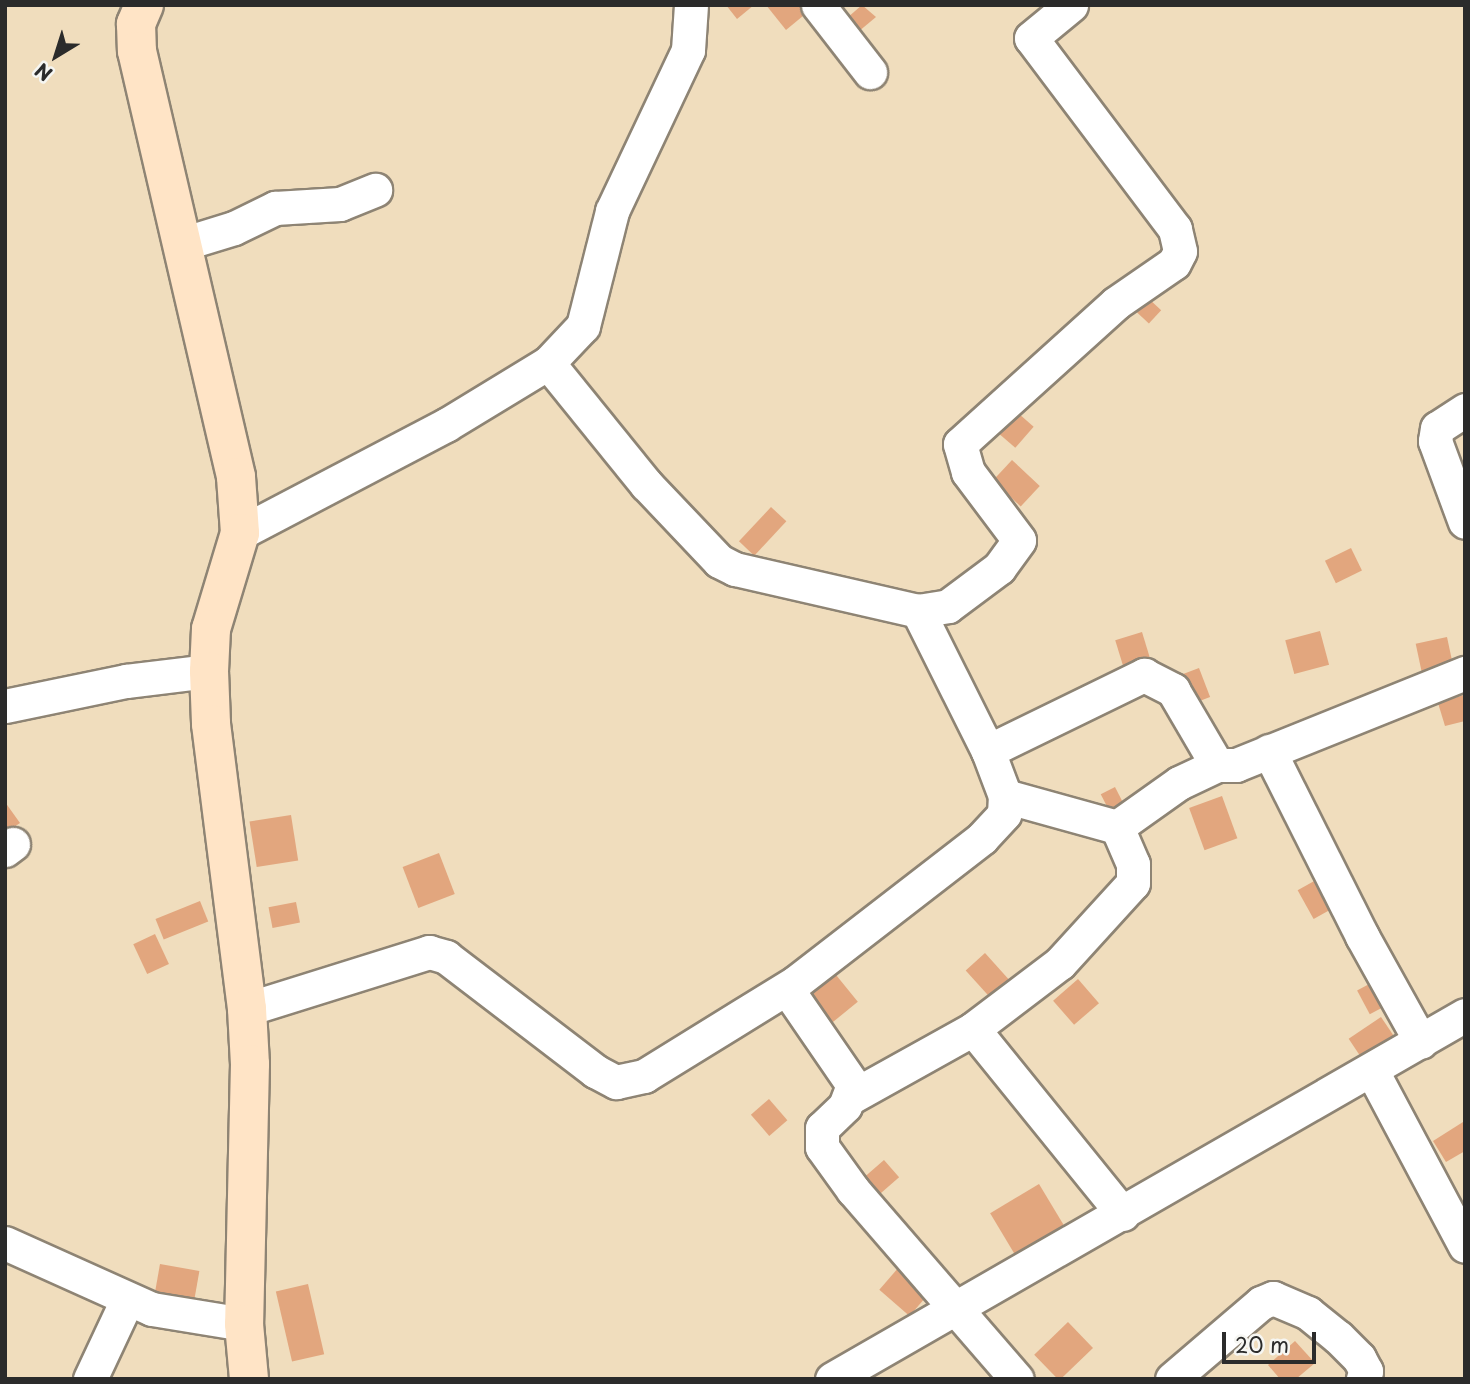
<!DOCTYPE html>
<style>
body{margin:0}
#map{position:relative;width:1470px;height:1384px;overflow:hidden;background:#f0ddbd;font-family:"Playpen Sans",sans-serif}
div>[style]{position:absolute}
.building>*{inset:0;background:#e2a67e;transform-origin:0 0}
.roads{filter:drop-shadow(2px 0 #8e8474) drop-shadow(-2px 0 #8e8474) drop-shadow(0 2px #8e8474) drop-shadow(0 -2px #8e8474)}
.street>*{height:33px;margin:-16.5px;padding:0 16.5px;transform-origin:16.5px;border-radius:16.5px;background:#fff}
.secondary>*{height:38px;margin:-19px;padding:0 19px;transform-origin:19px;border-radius:19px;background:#ffe4c6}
span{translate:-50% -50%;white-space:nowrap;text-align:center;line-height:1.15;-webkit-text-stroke:7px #f6f6f2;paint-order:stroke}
.frame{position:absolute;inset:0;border:7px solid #2b2b2b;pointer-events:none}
.north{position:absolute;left:21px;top:21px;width:70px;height:70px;-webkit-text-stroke:5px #f6f6f2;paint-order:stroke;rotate:218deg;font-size:19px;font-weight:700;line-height:28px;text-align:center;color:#2b2b2b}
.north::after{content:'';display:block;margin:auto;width:24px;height:32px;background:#2b2b2b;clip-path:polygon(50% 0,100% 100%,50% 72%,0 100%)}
.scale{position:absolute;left:1222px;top:1332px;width:94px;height:32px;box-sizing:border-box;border:4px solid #2b2b2b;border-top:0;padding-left:9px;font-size:21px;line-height:24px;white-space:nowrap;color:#2b2b2b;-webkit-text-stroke:5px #f6f6f2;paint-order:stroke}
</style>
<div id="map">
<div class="building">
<i style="clip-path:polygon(726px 5px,754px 5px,737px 19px)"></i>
<i style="clip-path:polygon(766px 5px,804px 5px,809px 11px,786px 30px)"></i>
<i style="clip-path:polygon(862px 5px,876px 17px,858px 32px,847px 18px)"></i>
<i style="left:1148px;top:298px;width:18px;height:18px;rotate:43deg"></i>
<i style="left:1011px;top:407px;width:30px;height:28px;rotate:41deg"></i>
<i style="left:1012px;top:460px;width:38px;height:28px;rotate:43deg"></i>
<i style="left:771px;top:507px;width:21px;height:47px;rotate:43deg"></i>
<i style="left:1351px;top:548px;width:25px;height:29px;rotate:64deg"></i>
<i style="left:1320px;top:631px;width:35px;height:36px;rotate:75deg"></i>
<i style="left:1142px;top:632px;width:31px;height:28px;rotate:73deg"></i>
<i style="left:1447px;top:637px;width:29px;height:32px;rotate:78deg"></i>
<i style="left:1199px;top:668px;width:31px;height:17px;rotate:69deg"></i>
<i style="clip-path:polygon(1464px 695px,1465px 721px,1445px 726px,1438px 703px)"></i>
<i style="left:1115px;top:787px;width:22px;height:16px;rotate:63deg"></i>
<i style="left:1222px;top:796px;width:45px;height:35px;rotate:70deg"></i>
<i style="clip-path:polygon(5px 802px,20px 823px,5px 833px)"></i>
<i style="left:291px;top:815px;width:46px;height:42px;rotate:81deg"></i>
<i style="left:439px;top:853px;width:44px;height:39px;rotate:69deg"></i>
<i style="left:1316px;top:880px;width:33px;height:21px;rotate:61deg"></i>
<i style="left:200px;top:901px;width:22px;height:48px;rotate:68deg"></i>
<i style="left:296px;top:902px;width:21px;height:28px;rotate:79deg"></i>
<i style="left:155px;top:934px;width:33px;height:24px;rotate:65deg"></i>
<i style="left:985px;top:953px;width:45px;height:26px;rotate:48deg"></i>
<i style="left:832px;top:970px;width:41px;height:34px;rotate:51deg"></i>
<i style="left:1078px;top:979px;width:32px;height:33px;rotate:49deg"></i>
<i style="left:1373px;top:982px;width:27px;height:18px;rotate:62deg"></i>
<i style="left:1381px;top:1017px;width:23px;height:39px;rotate:56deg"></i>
<i style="left:769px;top:1099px;width:28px;height:24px;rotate:49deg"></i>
<i style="clip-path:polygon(1463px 1122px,1465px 1151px,1446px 1162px,1433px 1141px)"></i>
<i style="left:884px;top:1160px;width:23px;height:35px;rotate:49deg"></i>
<i style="left:1039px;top:1184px;width:57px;height:57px;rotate:59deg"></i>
<i style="left:160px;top:1264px;width:40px;height:29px;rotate:10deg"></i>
<i style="left:899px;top:1267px;width:40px;height:30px;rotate:41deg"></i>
<i style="left:308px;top:1284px;width:72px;height:33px;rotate:77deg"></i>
<i style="left:1068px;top:1322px;width:36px;height:47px;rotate:46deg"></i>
<i style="clip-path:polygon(1295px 1341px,1315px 1363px,1296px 1379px,1280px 1379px,1268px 1365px)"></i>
</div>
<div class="roads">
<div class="street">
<i style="left:818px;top:5px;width:85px;rotate:52.2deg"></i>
<i style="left:182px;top:244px;width:54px;rotate:-17.1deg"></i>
<i style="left:234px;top:228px;width:46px;rotate:-26deg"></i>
<i style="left:275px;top:208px;width:65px;rotate:-3.5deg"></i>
<i style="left:340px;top:204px;width:38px;rotate:-22deg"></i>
<i style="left:548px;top:363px;width:156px;rotate:51deg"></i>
<i style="left:646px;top:484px;width:106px;rotate:46.5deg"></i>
<i style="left:719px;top:561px;width:18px;rotate:27deg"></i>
<i style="left:735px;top:569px;width:188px;rotate:12.9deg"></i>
<i style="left:918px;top:611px;width:30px;rotate:-9deg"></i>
<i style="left:948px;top:606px;width:64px;rotate:-36.7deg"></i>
<i style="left:999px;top:568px;width:34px;rotate:-54deg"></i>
<i style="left:1019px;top:540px;width:85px;rotate:-126.9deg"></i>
<i style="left:968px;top:472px;width:29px;rotate:-106deg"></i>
<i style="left:960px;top:444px;width:210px;rotate:-42.1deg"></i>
<i style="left:1116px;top:303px;width:70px;rotate:-34.6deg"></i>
<i style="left:1174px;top:263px;width:13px;rotate:-63deg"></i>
<i style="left:1180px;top:251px;width:23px;rotate:-103deg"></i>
<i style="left:1175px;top:229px;width:239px;rotate:-127deg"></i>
<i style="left:1031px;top:38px;width:52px;rotate:-39.5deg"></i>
<i style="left:1465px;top:410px;width:33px;rotate:147deg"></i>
<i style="left:1437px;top:428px;width:13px;rotate:99deg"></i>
<i style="left:1435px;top:441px;width:86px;rotate:69.7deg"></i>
<i style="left:240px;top:533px;width:233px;rotate:-27.7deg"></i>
<i style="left:446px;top:425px;width:119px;rotate:-31.3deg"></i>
<i style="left:548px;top:363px;width:51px;rotate:-46.6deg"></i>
<i style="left:583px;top:326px;width:119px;rotate:-75.8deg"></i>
<i style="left:612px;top:211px;width:178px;rotate:-64.7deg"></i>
<i style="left:688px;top:50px;width:45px;rotate:-86.2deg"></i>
<i style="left:5px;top:706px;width:124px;rotate:-11.7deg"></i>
<i style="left:126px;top:681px;width:84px;rotate:-6.9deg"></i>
<i style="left:988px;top:751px;width:174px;rotate:-26deg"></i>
<i style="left:1144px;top:675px;width:33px;rotate:27deg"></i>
<i style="left:1173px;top:690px;width:87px;rotate:59.6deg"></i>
<i style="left:1217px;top:765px;width:19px"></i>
<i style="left:1236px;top:765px;width:247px;rotate:-21.9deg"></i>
<i style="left:1269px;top:751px;width:207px;rotate:63.3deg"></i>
<i style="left:1362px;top:936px;width:121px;rotate:60.9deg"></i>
<i style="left:1005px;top:796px;width:116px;rotate:15.5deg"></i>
<i style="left:1117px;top:827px;width:76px;rotate:-35.4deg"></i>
<i style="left:1179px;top:783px;width:42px;rotate:-25.3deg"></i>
<i style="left:5px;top:850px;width:10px;rotate:-37deg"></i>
<i style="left:787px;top:989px;width:116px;rotate:55.5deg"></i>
<i style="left:853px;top:1085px;width:22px;rotate:111deg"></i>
<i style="left:845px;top:1106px;width:32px;rotate:136deg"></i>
<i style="left:822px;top:1128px;width:19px;rotate:90deg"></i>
<i style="left:822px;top:1147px;width:53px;rotate:54.2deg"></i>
<i style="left:853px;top:1190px;width:250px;rotate:49.1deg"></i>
<i style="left:247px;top:1009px;width:191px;rotate:-17.4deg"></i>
<i style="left:429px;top:952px;width:18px;rotate:16deg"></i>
<i style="left:446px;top:957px;width:188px;rotate:37.4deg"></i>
<i style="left:595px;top:1071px;width:24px;rotate:28deg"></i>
<i style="left:616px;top:1082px;width:29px;rotate:-12deg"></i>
<i style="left:644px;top:1076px;width:179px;rotate:-31.7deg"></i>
<i style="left:796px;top:982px;width:235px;rotate:-37.7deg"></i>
<i style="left:982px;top:838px;width:33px;rotate:-47deg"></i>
<i style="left:1004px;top:814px;width:18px;rotate:-87deg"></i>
<i style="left:1005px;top:796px;width:48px;rotate:-110.7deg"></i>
<i style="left:988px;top:751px;width:157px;rotate:-116.6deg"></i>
<i style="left:973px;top:1029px;width:238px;rotate:51deg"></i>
<i style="left:1372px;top:1071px;width:198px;rotate:62deg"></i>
<i style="left:851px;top:1097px;width:140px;rotate:-29.1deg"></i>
<i style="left:973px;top:1029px;width:109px;rotate:-37.2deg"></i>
<i style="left:1060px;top:963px;width:108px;rotate:-47.6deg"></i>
<i style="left:1133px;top:883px;width:19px;rotate:-90deg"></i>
<i style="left:1133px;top:864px;width:40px;rotate:-113.4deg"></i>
<i style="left:5px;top:1243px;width:161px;rotate:24.2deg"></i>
<i style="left:152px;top:1309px;width:93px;rotate:9.3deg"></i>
<i style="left:90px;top:1379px;width:87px;rotate:-64.9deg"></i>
<i style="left:832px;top:1379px;width:730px;rotate:-29.9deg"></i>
<i style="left:1172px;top:1379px;width:117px;rotate:-40.5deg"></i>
<i style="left:1261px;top:1303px;width:13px;rotate:-23deg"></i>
<i style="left:1273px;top:1298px;width:38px;rotate:23deg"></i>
<i style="left:1308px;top:1313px;width:38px;rotate:39deg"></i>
<i style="left:1338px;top:1337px;width:30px;rotate:45deg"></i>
<i style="left:1359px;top:1358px;width:15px;rotate:62deg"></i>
<i style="left:1366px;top:1371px;width:9px;rotate:111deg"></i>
</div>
<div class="secondary">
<i style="left:144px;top:5px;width:21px;rotate:113deg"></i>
<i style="left:136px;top:24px;width:27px;rotate:88deg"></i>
<i style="left:137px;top:51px;width:437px;rotate:76.9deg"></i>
<i style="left:236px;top:477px;width:56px;rotate:85.9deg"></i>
<i style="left:240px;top:533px;width:100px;rotate:106.8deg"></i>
<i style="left:211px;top:629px;width:42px;rotate:92.7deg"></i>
<i style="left:209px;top:671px;width:53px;rotate:87.8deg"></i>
<i style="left:211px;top:724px;width:287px;rotate:82.8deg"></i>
<i style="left:247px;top:1009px;width:55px;rotate:86.9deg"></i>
<i style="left:250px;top:1064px;width:260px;rotate:91.3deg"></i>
<i style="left:244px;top:1324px;width:55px;rotate:84.8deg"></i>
</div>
</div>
<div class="frame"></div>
<div class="north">N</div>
<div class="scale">20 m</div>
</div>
